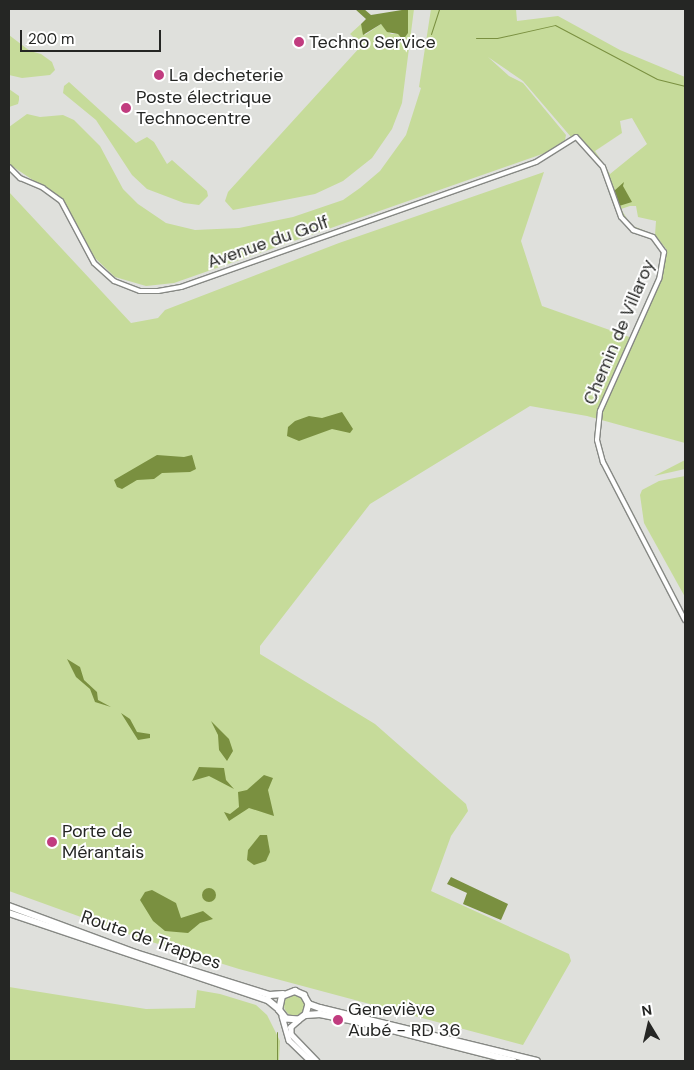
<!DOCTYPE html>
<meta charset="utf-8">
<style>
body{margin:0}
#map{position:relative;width:694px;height:1070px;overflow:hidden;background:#dfe0dc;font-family:"DM Sans",sans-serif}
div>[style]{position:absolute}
.green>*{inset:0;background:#c6db9a}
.round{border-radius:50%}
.water>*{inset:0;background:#7a9040}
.stream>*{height:1px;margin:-0.5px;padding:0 0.5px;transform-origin:0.5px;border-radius:0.5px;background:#7a9040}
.roads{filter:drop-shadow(1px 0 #868884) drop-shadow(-1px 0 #868884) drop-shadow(0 1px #868884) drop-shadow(0 -1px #868884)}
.minor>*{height:4px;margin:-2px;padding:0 2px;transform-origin:2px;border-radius:2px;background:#fff}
.tertiary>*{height:4.5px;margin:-2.25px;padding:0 2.25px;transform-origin:2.25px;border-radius:2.25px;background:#fff}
.primary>*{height:5.5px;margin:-2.75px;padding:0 2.75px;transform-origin:2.75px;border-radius:2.75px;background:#fff}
.dots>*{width:14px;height:14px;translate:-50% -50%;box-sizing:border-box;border:2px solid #fff;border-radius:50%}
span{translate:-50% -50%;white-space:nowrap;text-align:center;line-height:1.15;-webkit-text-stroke:4px #fff;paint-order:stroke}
.poi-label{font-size:18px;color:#252624}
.left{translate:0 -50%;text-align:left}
.street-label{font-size:18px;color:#252624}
.frame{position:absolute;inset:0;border:10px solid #252624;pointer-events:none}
.north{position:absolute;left:624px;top:1000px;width:50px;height:50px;-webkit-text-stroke:4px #fff;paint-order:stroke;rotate:351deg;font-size:14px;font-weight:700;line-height:20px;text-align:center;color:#252624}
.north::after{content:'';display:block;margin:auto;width:18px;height:22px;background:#252624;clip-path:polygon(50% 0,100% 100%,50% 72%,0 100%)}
.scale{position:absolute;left:20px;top:30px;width:141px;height:22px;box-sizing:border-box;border:2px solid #252624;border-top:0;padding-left:6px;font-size:15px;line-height:18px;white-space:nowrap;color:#252624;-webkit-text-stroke:4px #fff;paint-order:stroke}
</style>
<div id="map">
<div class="green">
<i style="clip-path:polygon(408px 9px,414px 9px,402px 103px,392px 129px,372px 158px,343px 181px,315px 194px,233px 210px,225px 201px,228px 192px,362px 45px,350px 34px,361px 24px,365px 35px,381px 24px,391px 34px,398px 34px,402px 39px,408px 31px)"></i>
<i style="clip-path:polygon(evenodd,431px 9px,516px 9px,517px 21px,558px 16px,620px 50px,685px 77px,685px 443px,587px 416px,530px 406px,370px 504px,260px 646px,260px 654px,375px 724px,466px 804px,468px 811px,451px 836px,431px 891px,569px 954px,571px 961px,523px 1045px,239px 969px,139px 938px,9px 891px,9px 192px,131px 323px,158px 318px,165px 310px,339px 243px,544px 172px,521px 241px,542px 306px,635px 339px,662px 277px,667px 250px,656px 236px,640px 232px,622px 215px,601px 161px,577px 136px,571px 137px,523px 81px,488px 57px,509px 76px,523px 83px,566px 135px,565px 140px,545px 153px,174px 283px,146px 286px,115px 277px,95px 258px,64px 201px,9px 164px,9px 127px,27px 114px,40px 117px,63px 115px,74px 120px,100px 146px,123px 189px,138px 204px,166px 223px,195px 230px,239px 228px,293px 217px,343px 200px,360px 188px,380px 171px,406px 135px,421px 88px,419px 87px,431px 9px,632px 118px,647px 144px,610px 174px,595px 151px,622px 133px,620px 121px,632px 118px,431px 9px,630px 206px,636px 206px,638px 217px,656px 221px,655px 235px,631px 225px,621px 209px,630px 206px)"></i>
<i style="clip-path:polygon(9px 35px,30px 51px,41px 54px,52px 62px,55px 70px,50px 75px,22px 78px,9px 75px)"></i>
<i style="clip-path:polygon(69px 82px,136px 143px,147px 137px,154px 142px,167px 164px,172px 160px,207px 191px,208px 196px,199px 205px,184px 203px,147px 189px,132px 175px,96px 120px,63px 93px,64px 86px)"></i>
<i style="clip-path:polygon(9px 89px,19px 96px,19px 100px,18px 104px,9px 107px)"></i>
<i style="clip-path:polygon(685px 460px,685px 469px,654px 476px)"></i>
<i style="clip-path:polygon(685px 476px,685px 597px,644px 523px,640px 495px,642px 490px,659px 481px)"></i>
<i style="clip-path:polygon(9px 987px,146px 1009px,195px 1008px,197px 990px,220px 994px,256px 1005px,267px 1015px,280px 1041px,279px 1061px,9px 1061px)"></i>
<i class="round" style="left:284px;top:994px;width:22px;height:22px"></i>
</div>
<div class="water">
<i style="clip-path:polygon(355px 9px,364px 9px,371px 15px,408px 9px,408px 33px,403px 40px,398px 34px,387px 32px,381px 24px,363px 35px,361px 24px,366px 19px)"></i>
<i style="clip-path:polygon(624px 182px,623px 186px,632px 202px,619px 206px,614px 191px)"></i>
<i style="clip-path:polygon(342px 412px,353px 429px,350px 433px,332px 429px,299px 441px,287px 436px,288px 427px,295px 421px,309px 416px,322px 418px)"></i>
<i style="clip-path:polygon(157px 455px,184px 457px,192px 455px,196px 469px,190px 472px,162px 473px,154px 479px,137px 480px,122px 489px,117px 487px,114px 480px)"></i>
<i style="clip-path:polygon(67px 659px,80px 667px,84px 680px,97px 692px,98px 700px,111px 707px,95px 702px,90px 689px,76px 677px)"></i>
<i style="clip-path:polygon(121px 713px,130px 719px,137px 732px,150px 734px,150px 738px,138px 740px)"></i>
<i style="clip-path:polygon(211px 721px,229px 739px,233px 751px,227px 761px,219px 750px,218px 735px)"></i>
<i style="clip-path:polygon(199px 767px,224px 768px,226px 780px,234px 789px,209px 776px,192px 781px)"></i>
<i style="clip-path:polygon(264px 775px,273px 778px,268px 790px,274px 816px,249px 808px,229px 821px,224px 812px,230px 814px,239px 807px,238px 792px,247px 790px)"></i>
<i style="clip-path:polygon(260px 835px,267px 835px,270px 852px,266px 861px,254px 865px,247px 860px,248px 850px)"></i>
<i style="clip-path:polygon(451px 877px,508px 904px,501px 920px,463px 904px,467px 893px,447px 884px)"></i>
<i class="round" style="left:202px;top:888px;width:14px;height:14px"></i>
<i style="clip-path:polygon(152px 890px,176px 903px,181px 918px,203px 911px,213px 919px,200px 923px,188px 933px,165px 931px,153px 921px,140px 900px,145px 892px)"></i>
</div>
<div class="stream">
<i style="left:431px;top:34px;width:26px;rotate:-72deg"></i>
<i style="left:476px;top:38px;width:21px"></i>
<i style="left:497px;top:38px;width:59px;rotate:-12.6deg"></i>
<i style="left:555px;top:25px;width:115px;rotate:27.9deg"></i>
<i style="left:657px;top:79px;width:29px;rotate:14deg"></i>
<i style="left:277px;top:1061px;width:29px;rotate:-90deg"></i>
</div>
<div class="roads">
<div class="minor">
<i style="left:9px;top:167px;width:16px;rotate:45deg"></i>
<i style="left:20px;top:178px;width:25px;rotate:23deg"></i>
<i style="left:43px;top:188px;width:22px;rotate:36deg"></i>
<i style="left:61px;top:201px;width:70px;rotate:62deg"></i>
<i style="left:94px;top:263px;width:27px;rotate:42deg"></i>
<i style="left:114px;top:281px;width:28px;rotate:21deg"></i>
<i style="left:140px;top:291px;width:18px"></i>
<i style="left:158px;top:291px;width:23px;rotate:-10deg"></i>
<i style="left:181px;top:287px;width:376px;rotate:-19.4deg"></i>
<i style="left:536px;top:162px;width:47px;rotate:-32deg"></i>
<i style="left:576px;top:137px;width:40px;rotate:48deg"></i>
<i style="left:603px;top:167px;width:53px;rotate:70.2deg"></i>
<i style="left:621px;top:217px;width:18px;rotate:47deg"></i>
<i style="left:633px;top:230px;width:21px;rotate:19deg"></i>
<i style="left:653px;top:237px;width:19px;rotate:54deg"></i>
<i style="left:664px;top:252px;width:27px;rotate:100deg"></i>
<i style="left:659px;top:279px;width:145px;rotate:114.1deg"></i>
<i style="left:600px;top:411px;width:29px;rotate:96deg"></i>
<i style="left:597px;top:440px;width:23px;rotate:75deg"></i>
<i style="left:603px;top:462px;width:178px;rotate:62.6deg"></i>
</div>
<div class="tertiary">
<i style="left:282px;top:1016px;width:25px;rotate:74deg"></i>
<i style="left:289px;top:1040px;width:30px;rotate:44deg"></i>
<i style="left:299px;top:1020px;width:11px;rotate:139deg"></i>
<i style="left:291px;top:1027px;width:7px;rotate:90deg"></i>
<i style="left:291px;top:1034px;width:37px;rotate:46deg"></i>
</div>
<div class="primary">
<i style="left:9px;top:906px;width:135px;rotate:20.3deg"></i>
<i style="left:136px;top:953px;width:140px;rotate:17.4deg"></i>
<i style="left:270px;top:995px;width:13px;rotate:-4deg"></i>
<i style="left:9px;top:913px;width:273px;rotate:18.6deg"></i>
<i style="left:268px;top:1000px;width:14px;rotate:39deg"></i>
<i style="left:309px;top:1004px;width:11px;rotate:105deg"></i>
<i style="left:306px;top:1015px;width:9px;rotate:144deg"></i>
<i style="left:299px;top:1020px;width:13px;rotate:-176deg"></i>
<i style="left:286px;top:1019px;width:11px;rotate:-128deg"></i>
<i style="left:279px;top:1010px;width:14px;rotate:-78deg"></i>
<i style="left:282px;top:996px;width:14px;rotate:-21deg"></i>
<i style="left:295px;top:991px;width:10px;rotate:24deg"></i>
<i style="left:304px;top:995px;width:10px;rotate:61deg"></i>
<i style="left:309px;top:1004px;width:12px;rotate:20deg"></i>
<i style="left:320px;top:1008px;width:223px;rotate:13.7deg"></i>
<i style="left:306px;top:1015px;width:14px;rotate:-4deg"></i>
<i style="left:320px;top:1014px;width:50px;rotate:11.5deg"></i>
<i style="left:369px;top:1024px;width:149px;rotate:14.4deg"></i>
</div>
</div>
<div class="dots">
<i style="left:299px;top:42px;background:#c13c7f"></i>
<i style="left:159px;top:75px;background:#c13c7f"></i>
<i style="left:126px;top:108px;background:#c13c7f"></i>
<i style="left:52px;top:842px;background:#c13c7f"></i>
<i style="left:338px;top:1020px;background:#c13c7f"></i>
</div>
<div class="poi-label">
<span class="left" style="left:309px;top:42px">Techno Service</span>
<span class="left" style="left:169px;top:75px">La decheterie</span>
<span class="left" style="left:136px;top:108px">Poste électrique<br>Technocentre</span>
<span class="left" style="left:62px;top:842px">Porte de<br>Mérantais</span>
<span class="left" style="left:348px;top:1020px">Geneviève<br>Aubé - RD 36</span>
</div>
<div class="street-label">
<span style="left:268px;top:242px;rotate:-19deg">Avenue du Golf</span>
<span style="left:619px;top:332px;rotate:-67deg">Chemin de Villaroy</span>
<span style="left:151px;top:940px;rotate:19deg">Route de Trappes</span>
</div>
<div class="frame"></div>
<div class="north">N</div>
<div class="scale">200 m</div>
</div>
